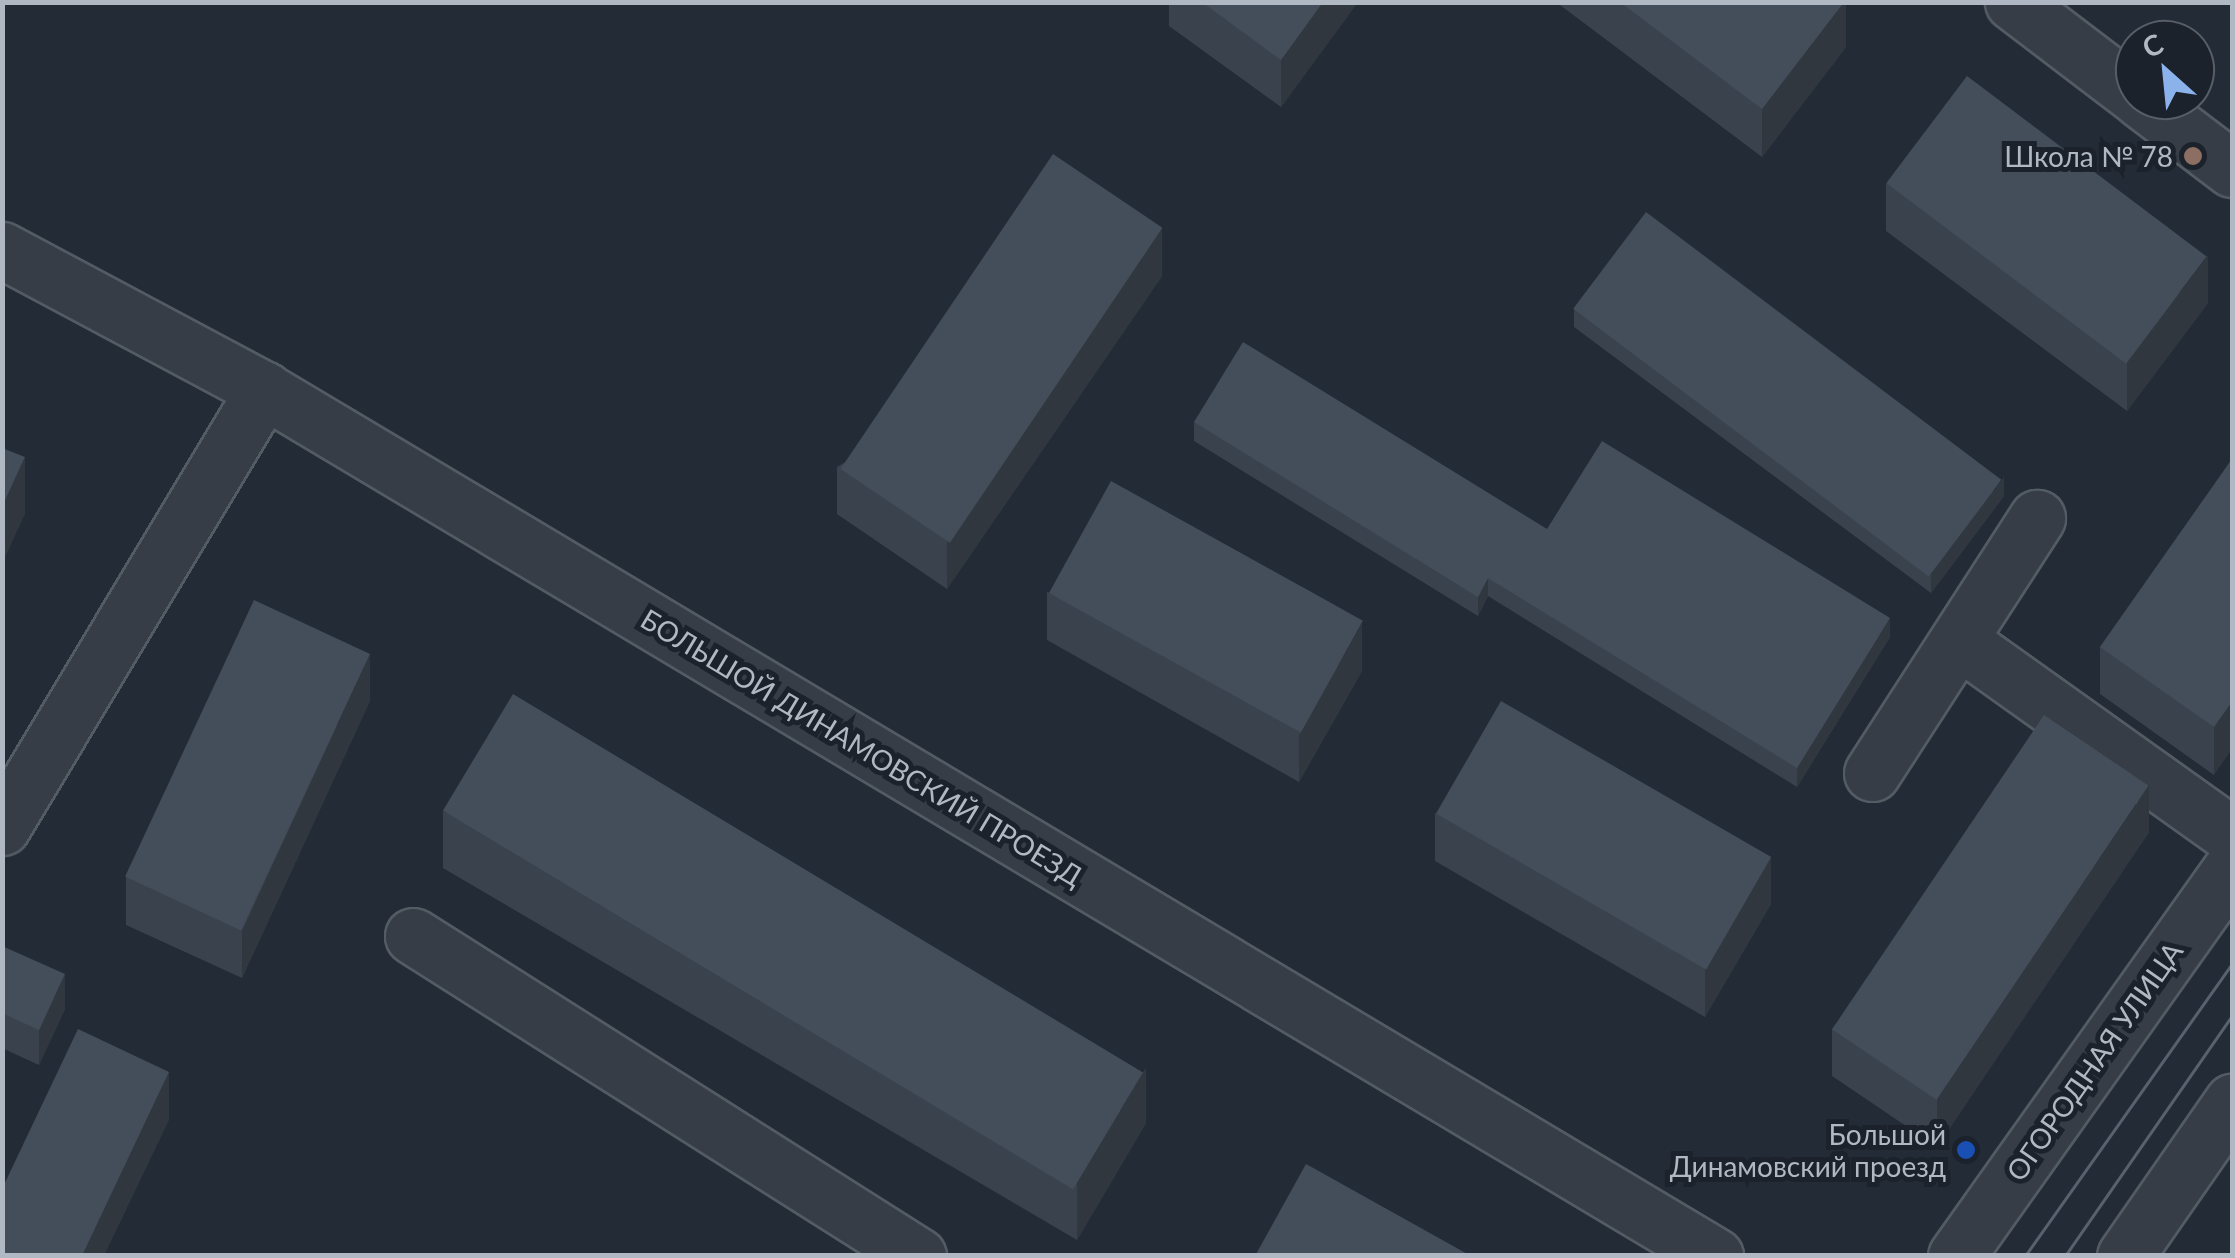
<!DOCTYPE html>
<meta charset="utf-8">
<style>
body{margin:0}
#map{position:relative;width:2235px;height:1258px;overflow:hidden;background:#232b36;font-family:Lato,sans-serif}
div>[style]{position:absolute}
.roads{filter:drop-shadow(2px 0 #535b64) drop-shadow(-2px 0 #535b64) drop-shadow(0 2px #535b64) drop-shadow(0 -2px #535b64)}
.minor>*{height:55px;margin:-27.5px;padding:0 27.5px;transform-origin:27.5px;border-radius:27.5px;background:#363d46}
.tram>*{height:2.5px;margin:-1.25px;padding:0 1.25px;transform-origin:1.25px;border-radius:1.25px;background:#58616d}
.wall>*{inset:0;background:#3a434d}
.shaded-wall>*{inset:0;background:#30373f}
.building>*{inset:0;background:#444e5a;transform-origin:0 0}
.dots>*{width:28px;height:28px;translate:-50% -50%;box-sizing:border-box;border:5px solid #1b222b;border-radius:50%}
span{translate:-50% -50%;white-space:nowrap;text-align:center;line-height:1.15;-webkit-text-stroke:10px #1b222b;paint-order:stroke}
.poi-label{font-size:28px;color:#b0b8c3}
.right{translate:-100% -50%;text-align:right}
.street-label{font-size:28px;color:#b0b8c3}
.frame{position:absolute;inset:0;border:5px solid #b0b8c3;pointer-events:none}
.north{position:absolute;left:2115px;top:20px;width:100px;height:100px;box-sizing:border-box;background:#1b222b;border:2px solid #575e68;border-radius:50%;rotate:333deg;font-size:28px;font-weight:700;line-height:40px;text-align:center;color:#b0b8c3}
.north::after{content:'';display:block;margin:auto;width:35px;height:45px;background:#8cb2ec;clip-path:polygon(50% 0,100% 100%,50% 72%,0 100%)}
</style>
<div id="map">
<div class="roads">
<div class="minor">
<i style="left:2013px;top:2px;width:153px;rotate:37.3deg"></i>
<i style="left:2141px;top:100px;width:114px;rotate:37.2deg"></i>
<i style="left:2px;top:250px;width:297px;rotate:28.1deg"></i>
<i style="left:264px;top:390px;width:1690px;rotate:30.83deg"></i>
<i style="left:1961px;top:642px;width:333px;rotate:35.5deg"></i>
<i style="left:1872px;top:773px;width:304px;rotate:-57.1deg"></i>
<i style="left:2px;top:827px;width:510px;rotate:-59.06deg"></i>
<i style="left:413px;top:936px;width:598px;rotate:32.36deg"></i>
<i style="left:1956px;top:1256px;width:477px;rotate:-54.6deg"></i>
<i style="left:2125px;top:1256px;width:188px;rotate:-55.2deg"></i>
</div>
</div>
<div class="tram">
<i style="left:2025px;top:1256px;width:358px;rotate:-54.7deg"></i>
<i style="left:2065px;top:1256px;width:292px;rotate:-55.2deg"></i>
</div>
<div class="wall">
<i style="clip-path:polygon(1169px 2px,1358px 2px,1281px 107px,1169px 26px)"></i>
<i style="clip-path:polygon(1556px 2px,1846px 2px,1846px 47px,1762px 157px)"></i>
<i style="clip-path:polygon(1886px 183px,2208px 303px,2127px 411px,1886px 231px)"></i>
<i style="clip-path:polygon(1162px 276px,947px 589px,837px 514px,837px 467px)"></i>
<i style="clip-path:polygon(1574px 309px,2004px 496px,1931px 593px,1574px 327px)"></i>
<i style="clip-path:polygon(1194px 422px,1547px 529px,1890px 637px,1797px 787px,1488px 596px,1478px 616px,1194px 441px)"></i>
<i style="clip-path:polygon(2232px 459px,2214px 775px,2100px 694px,2100px 647px)"></i>
<i style="clip-path:polygon(1047px 592px,1362px 671px,1299px 782px,1047px 640px)"></i>
<i style="clip-path:polygon(370px 701px,242px 978px,126px 925px,126px 877px)"></i>
<i style="clip-path:polygon(443px 811px,1146px 1123px,1077px 1240px,443px 868px)"></i>
<i style="clip-path:polygon(1435px 813px,1771px 904px,1705px 1017px,1435px 861px)"></i>
<i style="clip-path:polygon(2149px 832px,1937px 1147px,1832px 1076px,1832px 1029px)"></i>
<i style="clip-path:polygon(2px 946px,65px 1009px,39px 1065px,2px 1048px)"></i>
</div>
<div class="shaded-wall">
<i style="clip-path:polygon(1323px 2px,1358px 2px,1281px 107px,1281px 60px)"></i>
<i style="clip-path:polygon(1844px 2px,1846px 2px,1846px 47px,1762px 157px,1762px 109px)"></i>
<i style="clip-path:polygon(1162px 228px,1162px 276px,947px 589px,947px 541px)"></i>
<i style="clip-path:polygon(2208px 255px,2208px 303px,2127px 411px,2127px 363px)"></i>
<i style="clip-path:polygon(25px 457px,25px 514px,2px 564px,2px 507px)"></i>
<i style="clip-path:polygon(2004px 477px,2004px 496px,1931px 593px,1931px 574px)"></i>
<i style="clip-path:polygon(1488px 578px,1488px 596px,1478px 616px,1478px 597px)"></i>
<i style="clip-path:polygon(1890px 618px,1890px 637px,1797px 787px,1797px 768px)"></i>
<i style="clip-path:polygon(1362px 623px,1362px 671px,1299px 782px,1299px 735px)"></i>
<i style="clip-path:polygon(370px 654px,370px 701px,242px 978px,242px 931px)"></i>
<i style="clip-path:polygon(2232px 702px,2232px 749px,2214px 775px,2214px 727px)"></i>
<i style="clip-path:polygon(2149px 785px,2149px 832px,1937px 1147px,1937px 1099px)"></i>
<i style="clip-path:polygon(1771px 857px,1771px 904px,1705px 1017px,1705px 969px)"></i>
<i style="clip-path:polygon(65px 974px,65px 1009px,39px 1065px,39px 1030px)"></i>
<i style="clip-path:polygon(1146px 1067px,1146px 1123px,1077px 1240px,1077px 1183px)"></i>
<i style="clip-path:polygon(169px 1072px,169px 1120px,104px 1256px,82px 1256px)"></i>
</div>
<div class="building">
<i style="clip-path:polygon(1202px 2px,1323px 2px,1281px 60px)"></i>
<i style="clip-path:polygon(1620px 2px,1844px 2px,1762px 109px)"></i>
<i style="left:1967px;top:76px;width:300px;height:134px;rotate:37deg"></i>
<i style="left:1053px;top:154px;width:132px;height:380px;rotate:34deg"></i>
<i style="left:1646px;top:212px;width:445px;height:121px;rotate:37deg"></i>
<i style="clip-path:polygon(1243px 342px,1547px 529px,1602px 441px,1890px 618px,1797px 768px,1488px 578px,1478px 597px,1194px 422px)"></i>
<i style="clip-path:polygon(2px 448px,25px 457px,2px 507px)"></i>
<i style="clip-path:polygon(2232px 459px,2232px 702px,2214px 727px,2100px 647px)"></i>
<i style="left:1111px;top:481px;width:288px;height:128px;rotate:29deg"></i>
<i style="left:254px;top:600px;width:128px;height:305px;rotate:25deg"></i>
<i style="left:513px;top:694px;width:735px;height:136px;rotate:31deg"></i>
<i style="left:1501px;top:701px;width:312px;height:130px;rotate:30deg"></i>
<i style="left:2044px;top:715px;width:126px;height:379px;rotate:34deg"></i>
<i style="clip-path:polygon(2px 946px,65px 974px,39px 1030px,2px 1013px)"></i>
<i style="clip-path:polygon(78px 1029px,169px 1072px,82px 1256px,2px 1256px,2px 1189px)"></i>
<i style="clip-path:polygon(1306px 1164px,1471px 1256px,1255px 1256px)"></i>
</div>
<div class="dots">
<i style="left:2193px;top:156px;background:#8d6e63"></i>
<i style="left:1966px;top:1150px;background:#1a4fb4"></i>
</div>
<div class="poi-label">
<span class="right" style="left:2173px;top:156px">Школа № 78</span>
<span class="right" style="left:1946px;top:1150px">Большой<br>Динамовский проезд</span>
</div>
<div class="street-label">
<span style="left:862px;top:747px;rotate:31deg">БОЛЬШОЙ ДИНАМОВСКИЙ ПРОЕЗД</span>
<span style="left:2094px;top:1061px;rotate:-55deg">ОГОРОДНАЯ УЛИЦА</span>
</div>
<div class="frame"></div>
<div class="north">С</div>
</div>
